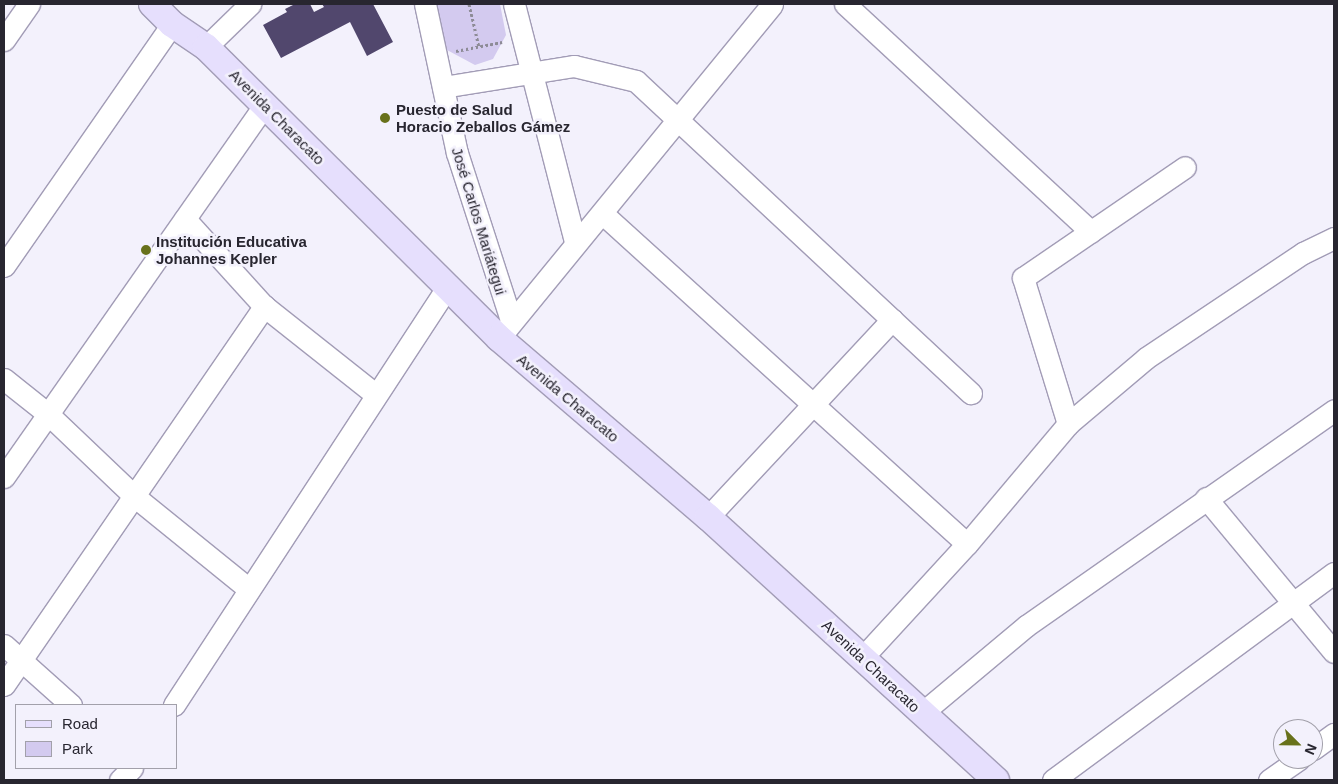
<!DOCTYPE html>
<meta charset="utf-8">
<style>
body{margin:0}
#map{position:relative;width:1338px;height:784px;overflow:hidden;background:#f3f1fc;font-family:Arial,sans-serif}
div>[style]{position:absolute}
.green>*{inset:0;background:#d3caef}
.building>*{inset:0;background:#51476d}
.path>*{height:3px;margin-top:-1.5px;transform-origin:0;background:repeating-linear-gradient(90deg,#8d8b96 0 2.5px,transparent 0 5px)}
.roads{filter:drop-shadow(1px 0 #a29cb6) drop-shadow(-1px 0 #a29cb6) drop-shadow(0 1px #a29cb6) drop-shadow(0 -1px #a29cb6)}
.minor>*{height:21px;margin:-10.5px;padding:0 10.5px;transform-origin:10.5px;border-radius:10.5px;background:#fff}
.major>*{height:26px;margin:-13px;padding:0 13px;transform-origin:13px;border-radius:13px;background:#e6dffd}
.dots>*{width:14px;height:14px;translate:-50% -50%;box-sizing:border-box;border:2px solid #f3f1fc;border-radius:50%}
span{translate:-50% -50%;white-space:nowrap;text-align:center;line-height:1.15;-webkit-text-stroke:5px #f3f1fc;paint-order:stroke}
.poi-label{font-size:15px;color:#282630;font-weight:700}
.left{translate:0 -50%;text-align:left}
.street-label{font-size:15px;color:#282630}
.frame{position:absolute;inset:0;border:5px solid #282630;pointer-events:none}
.legend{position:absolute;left:15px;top:704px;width:162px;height:65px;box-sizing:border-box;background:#f3f1fc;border:1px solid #a2a0aa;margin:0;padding:6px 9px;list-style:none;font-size:15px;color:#282630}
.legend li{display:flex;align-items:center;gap:10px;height:25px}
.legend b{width:25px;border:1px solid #a2a0aa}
.north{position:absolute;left:1273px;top:719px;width:50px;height:50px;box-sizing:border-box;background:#f3f1fc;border:1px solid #a2a0aa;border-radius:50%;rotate:113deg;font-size:14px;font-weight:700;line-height:20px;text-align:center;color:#282630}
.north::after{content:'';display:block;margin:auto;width:18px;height:22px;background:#68711b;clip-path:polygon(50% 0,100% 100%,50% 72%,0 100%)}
</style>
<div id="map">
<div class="green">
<i style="clip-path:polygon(436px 4px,500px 4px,506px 35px,493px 59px,475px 65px,447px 50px)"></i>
</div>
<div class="building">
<i style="clip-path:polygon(295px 4px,310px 4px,314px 12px,324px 7px,322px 4px,373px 4px,393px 42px,367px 56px,350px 22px,281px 58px,263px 25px,287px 12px,285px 9px)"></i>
</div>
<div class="path">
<i style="left:469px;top:4px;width:44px;rotate:76.9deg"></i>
<i style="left:456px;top:51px;width:47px;rotate:-11.1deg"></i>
</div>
<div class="roads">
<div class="minor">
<i style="left:425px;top:4px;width:152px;rotate:77.9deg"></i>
<i style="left:457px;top:153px;width:176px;rotate:72.1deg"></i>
<i style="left:514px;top:4px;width:245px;rotate:75.6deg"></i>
<i style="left:845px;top:4px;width:335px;rotate:42.8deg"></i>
<i style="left:4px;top:40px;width:44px;rotate:-55.2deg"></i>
<i style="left:206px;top:47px;width:62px;rotate:-44.3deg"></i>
<i style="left:443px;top:87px;width:133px;rotate:-9.1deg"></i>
<i style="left:574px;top:66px;width:64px;rotate:13.6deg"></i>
<i style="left:636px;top:81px;width:458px;rotate:43deg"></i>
<i style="left:603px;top:214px;width:491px;rotate:42.2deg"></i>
<i style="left:185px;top:219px;width:118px;rotate:47.8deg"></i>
<i style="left:264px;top:306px;width:142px;rotate:38.4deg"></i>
<i style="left:4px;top:266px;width:295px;rotate:-55.2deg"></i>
<i style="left:499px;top:338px;width:431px;rotate:-50.7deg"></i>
<i style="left:4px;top:379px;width:56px;rotate:38.5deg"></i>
<i style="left:48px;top:414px;width:119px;rotate:43.6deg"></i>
<i style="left:134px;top:496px;width:148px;rotate:39deg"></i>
<i style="left:1068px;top:424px;width:153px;rotate:-107.1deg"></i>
<i style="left:1023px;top:278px;width:196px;rotate:-34.4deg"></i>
<i style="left:4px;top:477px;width:454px;rotate:-55deg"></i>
<i style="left:1206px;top:498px;width:200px;rotate:50.3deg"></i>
<i style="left:708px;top:517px;width:270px;rotate:-47deg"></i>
<i style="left:4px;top:645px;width:90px;rotate:41.8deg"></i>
<i style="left:862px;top:658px;width:155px;rotate:-47.4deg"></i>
<i style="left:967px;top:544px;width:157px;rotate:-49.9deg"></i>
<i style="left:1068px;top:424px;width:102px;rotate:-40.2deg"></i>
<i style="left:1146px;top:358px;width:189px;rotate:-33.8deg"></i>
<i style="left:1303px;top:253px;width:34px;rotate:-26deg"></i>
<i style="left:4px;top:685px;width:460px;rotate:-55.5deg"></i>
<i style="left:174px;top:705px;width:501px;rotate:-56.82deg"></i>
<i style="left:922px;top:713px;width:136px;rotate:-39.9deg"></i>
<i style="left:1026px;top:626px;width:376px;rotate:-35deg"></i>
<i style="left:1313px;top:749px;width:26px;rotate:-36deg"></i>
<i style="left:120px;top:780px;width:17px;rotate:-45deg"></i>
<i style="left:1053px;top:780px;width:349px;rotate:-36.4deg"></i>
<i style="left:1269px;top:780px;width:37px;rotate:-35deg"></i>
</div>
<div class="major">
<i style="left:152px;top:4px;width:28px;rotate:45deg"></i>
<i style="left:172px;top:24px;width:41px;rotate:34.1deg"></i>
<i style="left:206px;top:47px;width:413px;rotate:44.8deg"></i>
<i style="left:499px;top:338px;width:275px;rotate:40.6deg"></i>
<i style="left:708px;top:517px;width:390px;rotate:42.4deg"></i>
</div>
</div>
<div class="dots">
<i style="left:385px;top:118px;background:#68711b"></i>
<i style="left:146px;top:250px;background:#68711b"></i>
</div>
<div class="poi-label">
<span class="left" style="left:396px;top:118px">Puesto de Salud<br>Horacio Zeballos Gámez</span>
<span class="left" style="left:156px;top:250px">Institución Educativa<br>Johannes Kepler</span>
</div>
<div class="street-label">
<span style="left:277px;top:117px;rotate:45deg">Avenida Characato</span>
<span style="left:479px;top:221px;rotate:73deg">José Carlos Mariátegui</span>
<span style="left:568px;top:398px;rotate:40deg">Avenida Characato</span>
<span style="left:871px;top:666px;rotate:43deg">Avenida Characato</span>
</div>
<div class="frame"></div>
<ul class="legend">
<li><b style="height:6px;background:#e6dffd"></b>Road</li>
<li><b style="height:14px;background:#d3caef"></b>Park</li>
</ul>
<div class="north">N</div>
</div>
